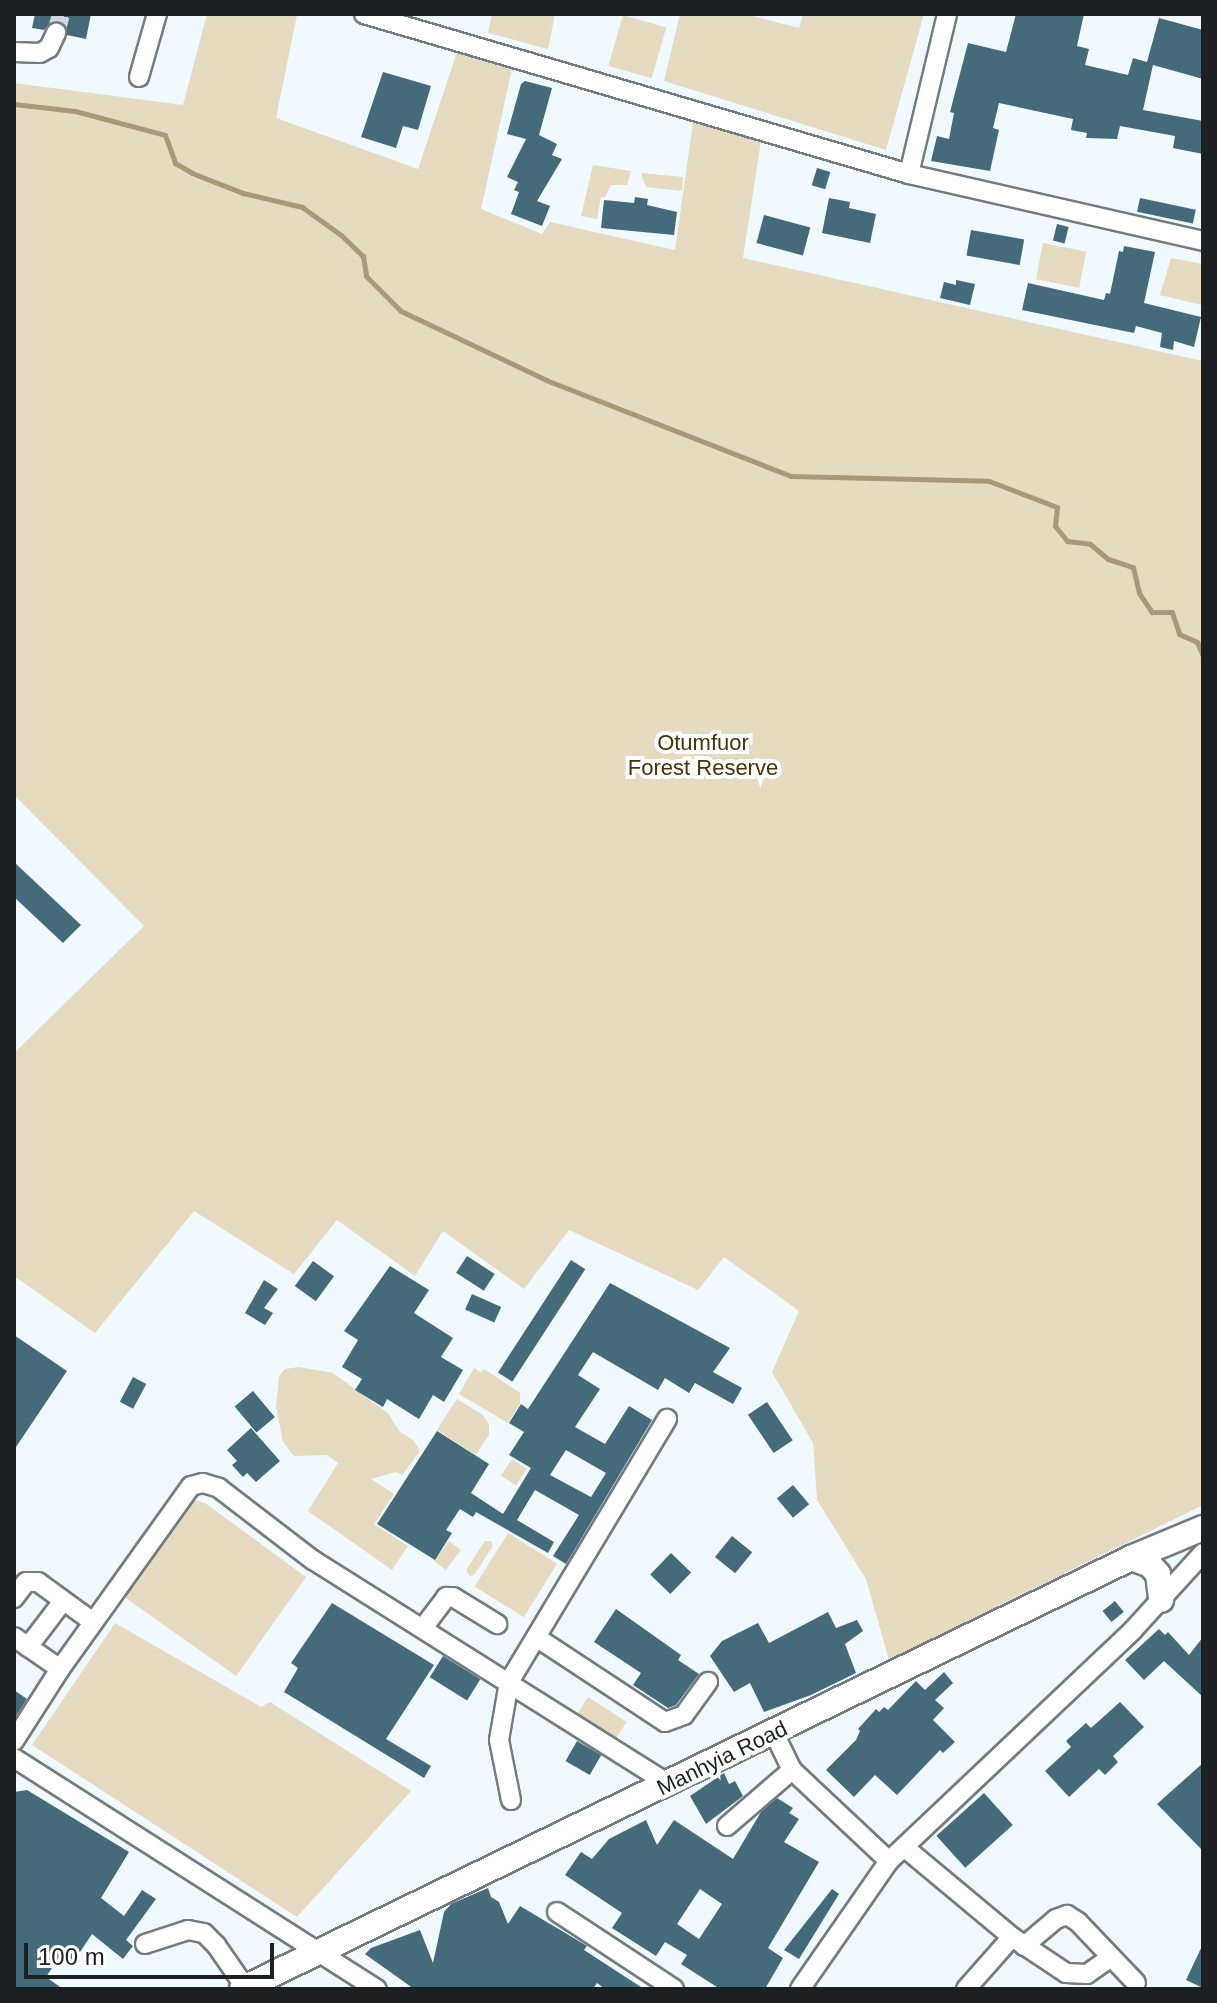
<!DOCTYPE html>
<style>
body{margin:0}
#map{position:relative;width:1217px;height:2003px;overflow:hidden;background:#f0f9fd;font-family:Arial,sans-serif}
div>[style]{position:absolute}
.green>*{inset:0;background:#e6dac0;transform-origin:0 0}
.stream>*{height:5px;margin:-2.5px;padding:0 2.5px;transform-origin:2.5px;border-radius:2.5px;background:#a89979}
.building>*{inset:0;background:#456a79;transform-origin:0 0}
.minor-tunnel>*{height:18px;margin-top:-9px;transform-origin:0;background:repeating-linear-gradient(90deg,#d0d8dc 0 18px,transparent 0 27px)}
.roads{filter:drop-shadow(2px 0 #747c7f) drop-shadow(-2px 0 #747c7f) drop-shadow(0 2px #747c7f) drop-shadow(0 -2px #747c7f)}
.minor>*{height:18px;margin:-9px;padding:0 9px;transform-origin:9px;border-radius:9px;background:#fff}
.major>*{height:24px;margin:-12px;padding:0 12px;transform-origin:12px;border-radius:12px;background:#fff}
span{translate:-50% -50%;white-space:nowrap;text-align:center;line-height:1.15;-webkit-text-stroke:8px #fff;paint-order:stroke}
.park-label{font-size:22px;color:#453407}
.street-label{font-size:22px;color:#1d2022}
.frame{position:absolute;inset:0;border:16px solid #1d2022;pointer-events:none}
.scale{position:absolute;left:24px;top:1943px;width:250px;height:36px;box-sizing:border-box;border:4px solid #1d2022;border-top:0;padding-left:10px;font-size:24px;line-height:28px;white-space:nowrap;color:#1d2022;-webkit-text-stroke:6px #fff;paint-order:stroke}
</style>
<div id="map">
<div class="green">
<i style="clip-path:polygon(207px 14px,297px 15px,276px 118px,418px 169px,457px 52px,512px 69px,481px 209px,542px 234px,550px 222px,675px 250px,693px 123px,761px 141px,743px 258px,1203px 361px,1203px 1505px,889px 1660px,866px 1579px,817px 1500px,813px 1443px,772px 1372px,799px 1311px,724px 1257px,698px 1290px,569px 1230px,524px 1289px,443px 1231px,415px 1276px,337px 1220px,294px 1274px,194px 1211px,95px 1333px,14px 1276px,14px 1053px,144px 926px,14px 795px,14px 83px,183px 105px)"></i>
<i style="clip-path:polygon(492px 14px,555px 14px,548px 49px,488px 33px)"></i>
<i style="clip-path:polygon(680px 14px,745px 14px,799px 28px,803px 14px,924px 14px,886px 150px,664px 81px)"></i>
<i style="left:623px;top:15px;width:45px;height:53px;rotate:16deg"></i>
<i style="clip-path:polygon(593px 165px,631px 171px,627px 185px,611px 185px,605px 197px,601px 197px,597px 219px,581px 216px)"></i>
<i style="clip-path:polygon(641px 173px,683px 177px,682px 191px,646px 187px)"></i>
<i style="left:1043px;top:243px;width:44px;height:37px;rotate:11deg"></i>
<i style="clip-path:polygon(1171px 258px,1203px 264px,1202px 305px,1160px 295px)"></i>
<i style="clip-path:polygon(299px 1367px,333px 1373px,389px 1414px,399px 1431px,413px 1440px,420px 1451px,402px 1475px,396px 1472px,371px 1479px,394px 1494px,374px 1524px,408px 1546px,392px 1570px,308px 1511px,338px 1463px,327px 1455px,294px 1456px,283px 1442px,276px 1407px,279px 1376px,285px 1369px)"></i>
<i style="clip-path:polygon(474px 1368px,481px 1372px,484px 1369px,520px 1393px,520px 1404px,508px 1423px,459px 1394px)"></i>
<i style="clip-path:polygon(457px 1399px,483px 1415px,489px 1424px,489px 1435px,476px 1455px,437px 1430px)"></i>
<i style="left:512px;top:1459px;width:18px;height:20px;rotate:34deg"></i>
<i style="clip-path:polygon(194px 1500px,205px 1503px,306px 1577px,236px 1676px,120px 1594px,184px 1504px)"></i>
<i style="left:508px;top:1533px;width:58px;height:63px;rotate:32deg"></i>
<i style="left:449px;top:1541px;width:15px;height:25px;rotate:37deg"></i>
<i style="clip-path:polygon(485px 1541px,491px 1541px,493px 1546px,474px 1575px,470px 1576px,466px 1570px)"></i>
<i style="clip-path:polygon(115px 1623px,261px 1707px,270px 1702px,411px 1791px,297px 1917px,32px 1745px)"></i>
<i style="left:588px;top:1697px;width:46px;height:22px;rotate:33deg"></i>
</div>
<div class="stream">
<i style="left:14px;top:104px;width:61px;rotate:6.5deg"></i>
<i style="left:75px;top:111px;width:93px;rotate:14.9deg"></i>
<i style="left:165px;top:135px;width:30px;rotate:70deg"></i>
<i style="left:175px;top:163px;width:20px;rotate:30deg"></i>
<i style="left:192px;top:173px;width:55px;rotate:21.4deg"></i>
<i style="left:243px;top:193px;width:61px;rotate:13.3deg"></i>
<i style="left:302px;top:207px;width:48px;rotate:35.7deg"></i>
<i style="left:341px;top:235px;width:30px;rotate:44deg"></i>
<i style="left:363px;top:256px;width:20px;rotate:81deg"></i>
<i style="left:366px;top:276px;width:49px;rotate:45deg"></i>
<i style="left:401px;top:311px;width:161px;rotate:25.4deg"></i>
<i style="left:546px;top:380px;width:263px;rotate:21.4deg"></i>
<i style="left:791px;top:476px;width:198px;rotate:1.4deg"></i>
<i style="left:989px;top:481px;width:73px;rotate:20.9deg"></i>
<i style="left:1057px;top:507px;width:19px;rotate:96deg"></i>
<i style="left:1055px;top:526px;width:19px;rotate:51deg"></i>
<i style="left:1067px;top:541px;width:23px;rotate:7deg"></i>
<i style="left:1090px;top:544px;width:23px;rotate:40deg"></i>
<i style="left:1108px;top:559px;width:26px;rotate:18deg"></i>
<i style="left:1133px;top:567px;width:27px;rotate:77deg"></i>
<i style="left:1139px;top:593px;width:23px;rotate:56deg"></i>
<i style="left:1152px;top:612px;width:20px"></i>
<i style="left:1172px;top:612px;width:23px;rotate:72deg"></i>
<i style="left:1179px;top:634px;width:20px;rotate:24deg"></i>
<i style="left:1197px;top:642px;width:15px;rotate:67deg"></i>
</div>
<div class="building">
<i style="clip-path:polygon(35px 14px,91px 14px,86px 39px,67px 35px,66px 27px,60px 22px,50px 23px,44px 30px,32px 28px)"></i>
<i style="clip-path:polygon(1016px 14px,1084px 14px,1077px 46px,1089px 49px,1085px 65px,1128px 75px,1133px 58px,1147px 62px,1159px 18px,1203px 30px,1203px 79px,1153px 65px,1143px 110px,1203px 121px,1203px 154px,1173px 148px,1175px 136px,1120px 126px,1117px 139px,1086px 138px,1087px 133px,1071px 130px,1073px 119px,999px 103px,993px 128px,999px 130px,990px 171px,931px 161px,937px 136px,949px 139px,954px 113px,950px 112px,968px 43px,1006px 52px)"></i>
<i style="clip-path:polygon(383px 72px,431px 86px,418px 130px,403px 126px,396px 148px,361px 137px)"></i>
<i style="clip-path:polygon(525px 81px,552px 88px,539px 135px,557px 144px,552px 155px,562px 159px,537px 201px,550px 206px,542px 226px,511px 214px,519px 192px,514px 190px,518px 182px,507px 177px,526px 139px,507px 134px,521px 84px)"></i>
<i style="left:817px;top:168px;width:14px;height:18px;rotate:17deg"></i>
<i style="clip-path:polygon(635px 197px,648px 199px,647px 205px,677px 212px,674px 235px,601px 228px,604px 200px,634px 203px)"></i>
<i style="clip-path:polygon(829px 198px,850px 202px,849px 208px,876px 214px,870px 243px,822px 233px)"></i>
<i style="left:1140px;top:198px;width:57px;height:14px;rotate:12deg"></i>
<i style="left:764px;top:215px;width:48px;height:29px;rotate:15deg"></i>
<i style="left:1057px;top:224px;width:12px;height:17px;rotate:14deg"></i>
<i style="left:971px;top:230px;width:54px;height:26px;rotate:10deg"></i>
<i style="clip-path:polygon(1124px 246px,1155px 252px,1144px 303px,1201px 317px,1194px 347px,1174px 341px,1173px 350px,1160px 347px,1162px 333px,1136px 326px,1134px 333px,1022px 310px,1028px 283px,1104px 300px,1106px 293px,1110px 294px,1119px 251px,1123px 252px)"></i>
<i style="clip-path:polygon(956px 280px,975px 284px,970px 305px,940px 298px,944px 282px,956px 285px)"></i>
<i style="clip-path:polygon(14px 862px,81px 925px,63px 943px,14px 897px)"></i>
<i style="left:467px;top:1256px;width:33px;height:20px;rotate:33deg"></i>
<i style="left:571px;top:1260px;width:17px;height:134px;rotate:33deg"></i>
<i style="left:313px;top:1261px;width:26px;height:31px;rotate:36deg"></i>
<i style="clip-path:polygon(390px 1266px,429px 1290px,414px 1313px,453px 1338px,441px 1357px,463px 1370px,444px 1402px,433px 1395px,419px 1419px,387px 1399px,383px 1407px,355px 1390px,362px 1379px,342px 1367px,358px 1340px,344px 1331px)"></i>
<i style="clip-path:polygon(264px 1280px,278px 1289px,264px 1308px,273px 1313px,265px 1325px,245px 1313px)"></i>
<i style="clip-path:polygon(evenodd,610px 1283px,730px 1348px,713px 1372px,742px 1388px,733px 1404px,695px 1383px,689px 1393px,665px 1378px,658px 1390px,593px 1352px,578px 1375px,600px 1389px,575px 1427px,605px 1444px,629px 1406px,652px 1420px,566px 1564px,553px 1556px,579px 1515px,535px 1490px,517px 1520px,554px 1542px,548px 1553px,476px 1512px,473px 1517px,460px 1509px,446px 1530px,452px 1533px,435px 1560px,377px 1524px,437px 1431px,489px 1464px,471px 1493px,503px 1514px,531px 1468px,509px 1455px,524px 1432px,509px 1423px,521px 1404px,528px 1409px,610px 1283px,566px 1450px,606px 1473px,591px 1497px,550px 1475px,566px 1450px)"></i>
<i style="left:472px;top:1294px;width:32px;height:17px;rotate:24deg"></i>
<i style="clip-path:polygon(14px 1335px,67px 1371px,14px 1450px)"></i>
<i style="left:133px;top:1377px;width:15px;height:28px;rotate:28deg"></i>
<i style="left:253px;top:1391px;width:34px;height:24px;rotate:50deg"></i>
<i style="left:767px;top:1402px;width:46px;height:23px;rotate:56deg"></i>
<i style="clip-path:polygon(251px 1428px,280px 1461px,256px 1482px,247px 1473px,243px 1477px,232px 1465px,237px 1461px,227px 1450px)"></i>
<i style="left:793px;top:1485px;width:25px;height:21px;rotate:50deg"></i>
<i style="left:732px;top:1536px;width:26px;height:27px;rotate:39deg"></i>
<i style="left:671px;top:1553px;width:28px;height:30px;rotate:44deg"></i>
<i style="left:1115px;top:1601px;width:14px;height:16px;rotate:51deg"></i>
<i style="clip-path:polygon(332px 1603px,434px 1665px,386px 1739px,431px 1766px,424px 1778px,284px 1692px,298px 1668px,291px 1663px)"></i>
<i style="clip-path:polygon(616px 1609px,681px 1655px,678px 1660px,699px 1674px,676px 1705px,668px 1708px,633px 1685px,641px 1673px,594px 1642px)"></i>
<i style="clip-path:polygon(828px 1612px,836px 1628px,857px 1620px,863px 1631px,845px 1644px,856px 1673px,811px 1695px,764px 1712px,750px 1683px,734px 1692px,710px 1656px,722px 1641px,758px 1623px,769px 1643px)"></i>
<i style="clip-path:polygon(1159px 1629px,1165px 1635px,1168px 1632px,1189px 1655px,1203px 1637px,1203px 1697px,1164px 1661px,1144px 1680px,1125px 1660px)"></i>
<i style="left:443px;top:1656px;width:44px;height:25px;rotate:32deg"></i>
<i style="clip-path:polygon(944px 1672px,953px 1683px,935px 1700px,944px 1708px,933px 1720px,955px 1742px,943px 1753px,940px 1750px,897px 1795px,875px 1775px,854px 1797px,826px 1770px,856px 1740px,860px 1731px,858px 1729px,876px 1709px,879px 1712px,884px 1707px,888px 1710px,916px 1681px,925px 1690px)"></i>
<i style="clip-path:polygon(14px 1690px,27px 1699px,14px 1719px)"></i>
<i style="clip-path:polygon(1120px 1702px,1144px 1727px,1113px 1756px,1118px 1762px,1105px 1775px,1099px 1769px,1069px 1797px,1045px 1771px,1071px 1747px,1066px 1741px,1086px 1723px,1091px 1728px)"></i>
<i style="left:577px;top:1741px;width:28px;height:23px;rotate:30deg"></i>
<i style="clip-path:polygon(1203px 1763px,1203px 1851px,1157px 1804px)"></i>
<i style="clip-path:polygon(724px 1773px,729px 1784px,735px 1781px,743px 1796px,706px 1824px,690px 1796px)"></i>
<i style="clip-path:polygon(27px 1790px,129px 1852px,101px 1898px,124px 1916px,142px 1890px,156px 1899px,126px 1940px,133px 1946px,123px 1959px,92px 1934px,74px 1961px,64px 1954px,60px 1956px,46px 1977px,63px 1989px,14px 1989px,14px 1792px)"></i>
<i style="left:984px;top:1793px;width:43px;height:64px;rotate:48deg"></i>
<i style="clip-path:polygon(evenodd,777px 1798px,793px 1808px,789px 1813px,799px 1819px,784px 1842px,819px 1862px,768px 1948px,783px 1958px,765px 1989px,720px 1989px,681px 1964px,687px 1955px,665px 1942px,656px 1956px,612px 1928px,622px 1913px,565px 1875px,581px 1852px,592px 1859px,609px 1839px,646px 1820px,657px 1845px,674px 1820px,733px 1859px,761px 1812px,777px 1798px,700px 1889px,722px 1904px,699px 1939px,677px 1924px,700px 1889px)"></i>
<i style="clip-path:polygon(488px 1888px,491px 1897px,499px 1902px,508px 1924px,520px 1906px,587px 1946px,584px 1950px,644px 1989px,605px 1989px,597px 1983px,593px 1989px,414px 1989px,365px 1954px,371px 1948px,420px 1930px,433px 1963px,444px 1912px,451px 1904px)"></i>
<i style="clip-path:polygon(832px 1889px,839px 1894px,799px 1959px,784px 1950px)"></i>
<i style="clip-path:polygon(1203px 1944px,1203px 1988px,1186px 1980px)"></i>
</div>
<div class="minor-tunnel">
<i style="left:56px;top:33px;width:20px;rotate:-75deg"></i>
</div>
<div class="roads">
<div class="minor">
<i style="left:364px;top:14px;width:568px;rotate:16.36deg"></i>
<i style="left:909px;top:174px;width:302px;rotate:12.8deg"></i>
<i style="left:14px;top:52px;width:26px;rotate:2deg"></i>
<i style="left:40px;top:53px;width:10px;rotate:-29deg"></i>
<i style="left:49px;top:48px;width:17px;rotate:-65deg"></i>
<i style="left:139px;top:77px;width:66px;rotate:-74.1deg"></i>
<i style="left:909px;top:174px;width:164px;rotate:-76.6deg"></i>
<i style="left:14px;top:1598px;width:20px;rotate:-53deg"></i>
<i style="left:26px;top:1582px;width:12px"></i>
<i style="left:38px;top:1582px;width:68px;rotate:36deg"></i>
<i style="left:423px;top:1628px;width:39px;rotate:-53deg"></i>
<i style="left:446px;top:1597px;width:7px"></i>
<i style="left:453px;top:1597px;width:52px;rotate:31.5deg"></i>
<i style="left:14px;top:1637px;width:56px;rotate:34.8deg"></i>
<i style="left:536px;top:1637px;width:154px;rotate:33.4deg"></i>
<i style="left:665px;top:1722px;width:20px;rotate:-20deg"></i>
<i style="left:684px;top:1715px;width:41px;rotate:-54deg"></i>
<i style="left:28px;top:1647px;width:58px;rotate:-52.7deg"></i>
<i style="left:774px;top:1733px;width:41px;rotate:64.1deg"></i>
<i style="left:792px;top:1770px;width:133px;rotate:43.2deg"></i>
<i style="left:14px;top:1741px;width:85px;rotate:-57.4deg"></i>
<i style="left:60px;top:1669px;width:225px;rotate:-54.4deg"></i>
<i style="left:191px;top:1486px;width:12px;rotate:-14deg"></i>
<i style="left:203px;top:1483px;width:17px;rotate:17deg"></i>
<i style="left:219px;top:1488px;width:118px;rotate:37.5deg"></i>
<i style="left:313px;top:1560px;width:421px;rotate:32.2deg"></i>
<i style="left:14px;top:1758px;width:430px;rotate:32.5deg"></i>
<i style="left:511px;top:1800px;width:61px;rotate:-101.3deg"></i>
<i style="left:499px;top:1740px;width:59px;rotate:-80.2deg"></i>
<i style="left:509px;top:1682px;width:307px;rotate:-59deg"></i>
<i style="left:727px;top:1826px;width:86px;rotate:-40.7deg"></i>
<i style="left:904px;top:1847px;width:141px;rotate:39.8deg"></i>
<i style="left:1012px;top:1937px;width:65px;rotate:33.7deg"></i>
<i style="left:1066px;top:1973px;width:21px;rotate:3deg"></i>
<i style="left:1087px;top:1974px;width:29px;rotate:-35deg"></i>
<i style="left:557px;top:1912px;width:140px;rotate:33.3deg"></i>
<i style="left:145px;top:1944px;width:45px;rotate:-18deg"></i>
<i style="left:188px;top:1930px;width:16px;rotate:11deg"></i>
<i style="left:204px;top:1933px;width:17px;rotate:45deg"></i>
<i style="left:216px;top:1945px;width:51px;rotate:55.4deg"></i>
<i style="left:1024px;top:1946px;width:42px;rotate:-40.2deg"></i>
<i style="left:1056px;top:1919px;width:12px;rotate:-20deg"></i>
<i style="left:1067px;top:1915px;width:13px;rotate:32deg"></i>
<i style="left:1078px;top:1922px;width:84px;rotate:46.4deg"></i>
<i style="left:800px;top:1989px;width:156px;rotate:-55.2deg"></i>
<i style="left:889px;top:1861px;width:336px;rotate:-43.4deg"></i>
<i style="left:1133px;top:1630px;width:104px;rotate:-47.7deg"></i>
<i style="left:966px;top:1989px;width:69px;rotate:-48.5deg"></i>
</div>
<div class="major">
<i style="left:1131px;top:1558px;width:20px;rotate:20deg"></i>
<i style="left:1150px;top:1565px;width:12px;rotate:48deg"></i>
<i style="left:1158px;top:1574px;width:26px;rotate:83deg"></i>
<i style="left:242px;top:1989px;width:988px;rotate:-25.86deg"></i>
<i style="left:1131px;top:1558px;width:78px;rotate:-22.6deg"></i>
</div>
</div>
<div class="park-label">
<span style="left:703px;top:755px">Otumfuor<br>Forest Reserve</span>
</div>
<div class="street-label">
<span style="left:722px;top:1758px;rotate:-26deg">Manhyia Road</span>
</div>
<div class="frame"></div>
<div class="scale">100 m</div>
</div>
